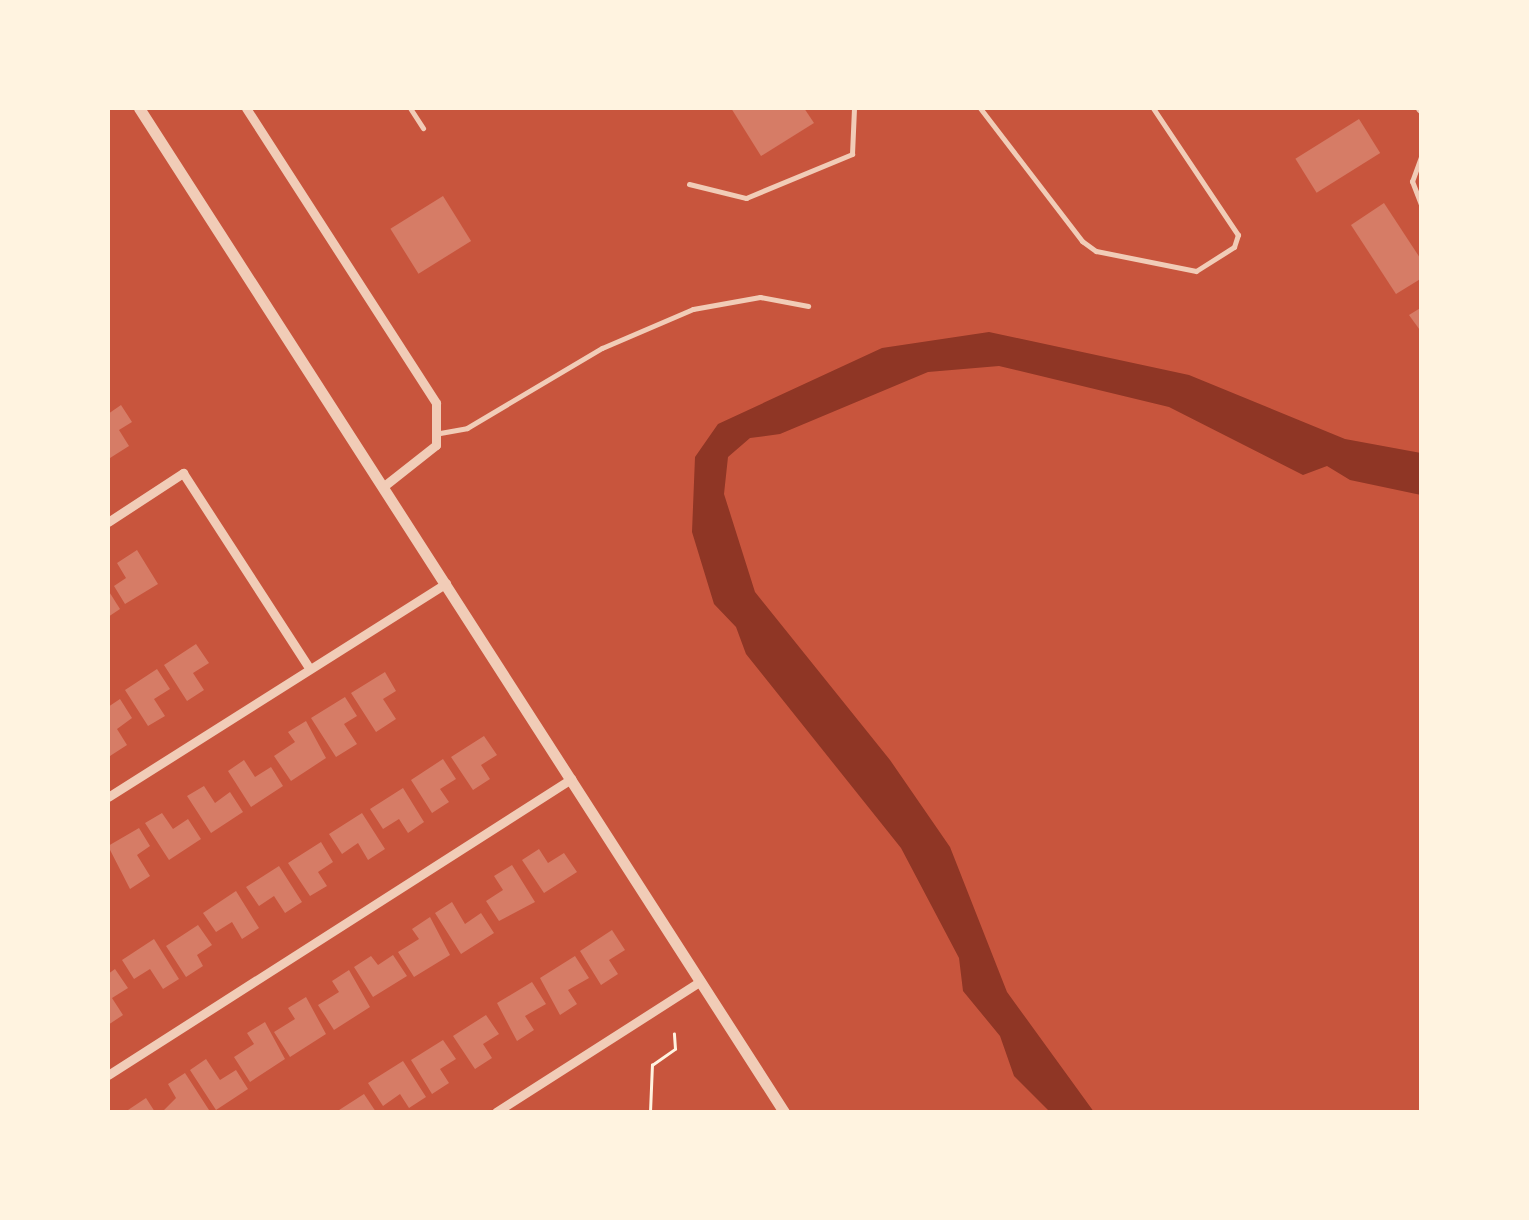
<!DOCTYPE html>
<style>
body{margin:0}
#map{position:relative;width:1529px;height:1220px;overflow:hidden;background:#c8553d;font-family:"PT Sans",sans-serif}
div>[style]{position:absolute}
.water>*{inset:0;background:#8f3625}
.building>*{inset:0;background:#d67c66;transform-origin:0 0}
.path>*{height:2.5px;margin:-1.25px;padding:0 1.25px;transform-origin:1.25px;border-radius:1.25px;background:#fff3e0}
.service>*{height:5px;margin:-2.5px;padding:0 2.5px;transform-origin:2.5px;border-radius:2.5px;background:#f1ccb7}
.minor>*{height:9px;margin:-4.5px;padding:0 4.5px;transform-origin:4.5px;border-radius:4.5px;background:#f1ccb7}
.tertiary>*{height:11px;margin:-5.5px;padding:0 5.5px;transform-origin:5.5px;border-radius:5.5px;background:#f1ccb7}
span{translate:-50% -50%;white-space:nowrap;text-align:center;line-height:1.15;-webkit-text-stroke:8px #fff3e0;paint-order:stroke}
.frame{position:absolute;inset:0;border:110px solid #fff3e0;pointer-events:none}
</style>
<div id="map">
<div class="water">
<i style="clip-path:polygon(989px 332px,1189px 375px,1345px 439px,1421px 453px,1421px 495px,1350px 480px,1327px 466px,1303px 475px,1169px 407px,999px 366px,928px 372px,780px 434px,750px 438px,728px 457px,724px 494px,755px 592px,890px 760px,950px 847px,1007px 992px,1094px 1112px,1050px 1112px,1014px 1076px,1000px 1036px,963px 991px,959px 958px,901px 848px,746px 654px,736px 627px,714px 604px,692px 532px,695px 457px,718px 424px,882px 348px)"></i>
</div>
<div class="building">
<i style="clip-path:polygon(731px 108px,804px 108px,814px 123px,761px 156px)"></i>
<i style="left:1359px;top:119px;width:40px;height:75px;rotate:58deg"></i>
<i style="left:443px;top:196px;width:53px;height:62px;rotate:58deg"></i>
<i style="clip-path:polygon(1384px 203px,1422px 261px,1422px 278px,1396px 294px,1351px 225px)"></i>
<i style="clip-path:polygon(1422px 307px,1422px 333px,1409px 315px)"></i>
<i style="clip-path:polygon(121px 405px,132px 422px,119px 430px,129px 446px,110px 458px,108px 414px)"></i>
<i style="clip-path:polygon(137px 550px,158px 584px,125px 604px,114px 586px,126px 578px,117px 563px)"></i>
<i style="clip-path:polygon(108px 590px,120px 609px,108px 617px)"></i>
<i style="clip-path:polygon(196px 644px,209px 663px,193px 673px,204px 690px,187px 701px,164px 665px)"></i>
<i style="clip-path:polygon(157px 669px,170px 689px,154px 699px,165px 716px,148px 726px,125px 690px)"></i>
<i style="clip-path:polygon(385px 672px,396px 691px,383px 699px,396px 719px,376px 732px,351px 693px)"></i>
<i style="clip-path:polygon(345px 697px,357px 716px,344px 724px,357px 744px,336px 757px,311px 718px)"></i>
<i style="clip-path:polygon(120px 699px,132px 718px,117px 729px,127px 745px,110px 756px,108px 707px)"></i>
<i style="clip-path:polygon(306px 721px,326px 758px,291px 781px,274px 756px,295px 742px,288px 732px)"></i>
<i style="clip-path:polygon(484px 736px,497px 755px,481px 765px,490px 779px,473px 790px,451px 757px)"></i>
<i style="clip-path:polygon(443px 759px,456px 779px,440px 789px,449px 802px,432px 813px,411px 780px)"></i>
<i style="clip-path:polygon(244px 760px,255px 777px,271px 767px,283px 786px,251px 807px,228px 771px)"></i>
<i style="clip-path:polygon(204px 786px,215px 803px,230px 792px,243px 812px,211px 833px,187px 796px)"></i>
<i style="clip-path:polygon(403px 788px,424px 822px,408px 833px,399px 819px,383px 829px,370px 809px)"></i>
<i style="clip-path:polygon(162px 813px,173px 829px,188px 819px,201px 839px,169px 860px,145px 823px)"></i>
<i style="clip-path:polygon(362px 813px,385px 849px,368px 860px,358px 843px,342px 854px,329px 834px)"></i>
<i style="clip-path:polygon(139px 828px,150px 846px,137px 855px,150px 876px,130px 889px,108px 846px)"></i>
<i style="clip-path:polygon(321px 842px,333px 862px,318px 872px,327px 886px,310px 896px,288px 863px)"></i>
<i style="clip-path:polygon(539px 849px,548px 863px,564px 853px,577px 872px,544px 893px,522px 860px)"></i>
<i style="clip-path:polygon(512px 865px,535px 902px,499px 921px,486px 901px,503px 890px,494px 876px)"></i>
<i style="clip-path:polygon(279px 866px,302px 902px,285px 913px,274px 896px,259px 906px,246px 887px)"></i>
<i style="clip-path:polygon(236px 891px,259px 928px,242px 939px,232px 922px,216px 932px,203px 913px)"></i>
<i style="clip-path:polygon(452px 902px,465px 924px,481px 913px,494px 933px,461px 954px,435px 913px)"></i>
<i style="clip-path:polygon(430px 917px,450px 955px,414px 977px,398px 952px,419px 939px,412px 929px)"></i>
<i style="clip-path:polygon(198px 925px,212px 945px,197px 955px,203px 966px,186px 977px,166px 946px)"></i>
<i style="clip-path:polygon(612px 930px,625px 950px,609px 960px,618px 974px,601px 985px,580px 951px)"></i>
<i style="clip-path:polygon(154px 939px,179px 979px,163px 989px,150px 969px,134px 979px,122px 960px)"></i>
<i style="clip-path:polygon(393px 955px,407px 976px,373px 997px,354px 967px,371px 956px,378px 965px)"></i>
<i style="clip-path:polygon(575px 956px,589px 978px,568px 990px,577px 1004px,560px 1015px,540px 978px)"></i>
<i style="clip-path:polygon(115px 969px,128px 988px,112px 998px,123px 1015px,108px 1025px,108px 974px)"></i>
<i style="clip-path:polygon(349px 970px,370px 1007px,334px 1030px,318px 1005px,339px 992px,332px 981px)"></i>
<i style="clip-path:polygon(532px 982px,546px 1004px,525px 1016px,534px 1030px,517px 1041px,497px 1003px)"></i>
<i style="clip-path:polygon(306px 997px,326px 1034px,290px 1057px,274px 1032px,295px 1019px,288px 1008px)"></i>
<i style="clip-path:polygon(486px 1015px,499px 1034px,483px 1044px,492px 1058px,475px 1069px,453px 1036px)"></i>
<i style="clip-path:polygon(265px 1022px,285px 1059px,250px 1082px,234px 1057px,254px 1044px,247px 1033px)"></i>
<i style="clip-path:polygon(443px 1040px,456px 1059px,440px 1069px,449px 1083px,432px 1094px,411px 1060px)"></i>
<i style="clip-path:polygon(206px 1059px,220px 1080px,236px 1070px,248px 1089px,216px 1110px,190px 1070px)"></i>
<i style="clip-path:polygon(403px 1061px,426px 1097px,409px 1108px,400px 1094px,383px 1106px,368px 1083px)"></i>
<i style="clip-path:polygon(185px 1073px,209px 1110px,162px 1112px,176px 1098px,168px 1084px)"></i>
<i style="clip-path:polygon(364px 1094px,376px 1112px,336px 1112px)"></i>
<i style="clip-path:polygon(146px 1098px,155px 1112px,130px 1112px,128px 1110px)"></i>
</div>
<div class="path">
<i style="left:650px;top:1112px;width:47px;rotate:-87.6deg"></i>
<i style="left:652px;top:1065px;width:28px;rotate:-35deg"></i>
<i style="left:675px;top:1049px;width:15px;rotate:-94deg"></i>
</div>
<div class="service">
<i style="left:410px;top:108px;width:24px;rotate:57deg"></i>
<i style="left:980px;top:108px;width:168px;rotate:52.5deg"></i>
<i style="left:1082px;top:241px;width:17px;rotate:36deg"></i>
<i style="left:1096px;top:251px;width:102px;rotate:11.3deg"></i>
<i style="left:1196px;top:271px;width:45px;rotate:-32.3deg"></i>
<i style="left:1234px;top:247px;width:13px;rotate:-72deg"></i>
<i style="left:1238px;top:235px;width:153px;rotate:-123.8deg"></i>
<i style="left:1422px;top:154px;width:29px;rotate:110deg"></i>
<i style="left:1412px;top:181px;width:28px;rotate:69deg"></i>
<i style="left:689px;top:184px;width:59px;rotate:13.8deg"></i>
<i style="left:746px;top:198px;width:115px;rotate:-22.5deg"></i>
<i style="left:852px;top:154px;width:46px;rotate:-87.5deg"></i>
<i style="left:440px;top:433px;width:27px;rotate:-10deg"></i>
<i style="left:467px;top:428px;width:157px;rotate:-30.7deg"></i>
<i style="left:602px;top:348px;width:99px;rotate:-23.2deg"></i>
<i style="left:693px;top:309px;width:68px;rotate:-10.2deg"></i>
<i style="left:760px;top:297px;width:49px;rotate:10.6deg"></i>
</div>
<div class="minor">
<i style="left:246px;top:108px;width:351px;rotate:57.2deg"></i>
<i style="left:436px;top:403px;width:42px;rotate:90deg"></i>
<i style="left:436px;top:445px;width:66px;rotate:141.7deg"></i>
<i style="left:1420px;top:108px;width:3px;rotate:45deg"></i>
<i style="left:108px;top:522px;width:90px;rotate:-33.2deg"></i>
<i style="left:183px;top:473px;width:232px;rotate:57.1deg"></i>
<i style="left:108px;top:797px;width:400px;rotate:-32.3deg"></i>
<i style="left:108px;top:1075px;width:550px;rotate:-32.59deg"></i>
<i style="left:496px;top:1112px;width:243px;rotate:-32.6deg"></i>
</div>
<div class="tertiary">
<i style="left:139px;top:108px;width:1193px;rotate:57.28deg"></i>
</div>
<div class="frame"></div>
</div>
